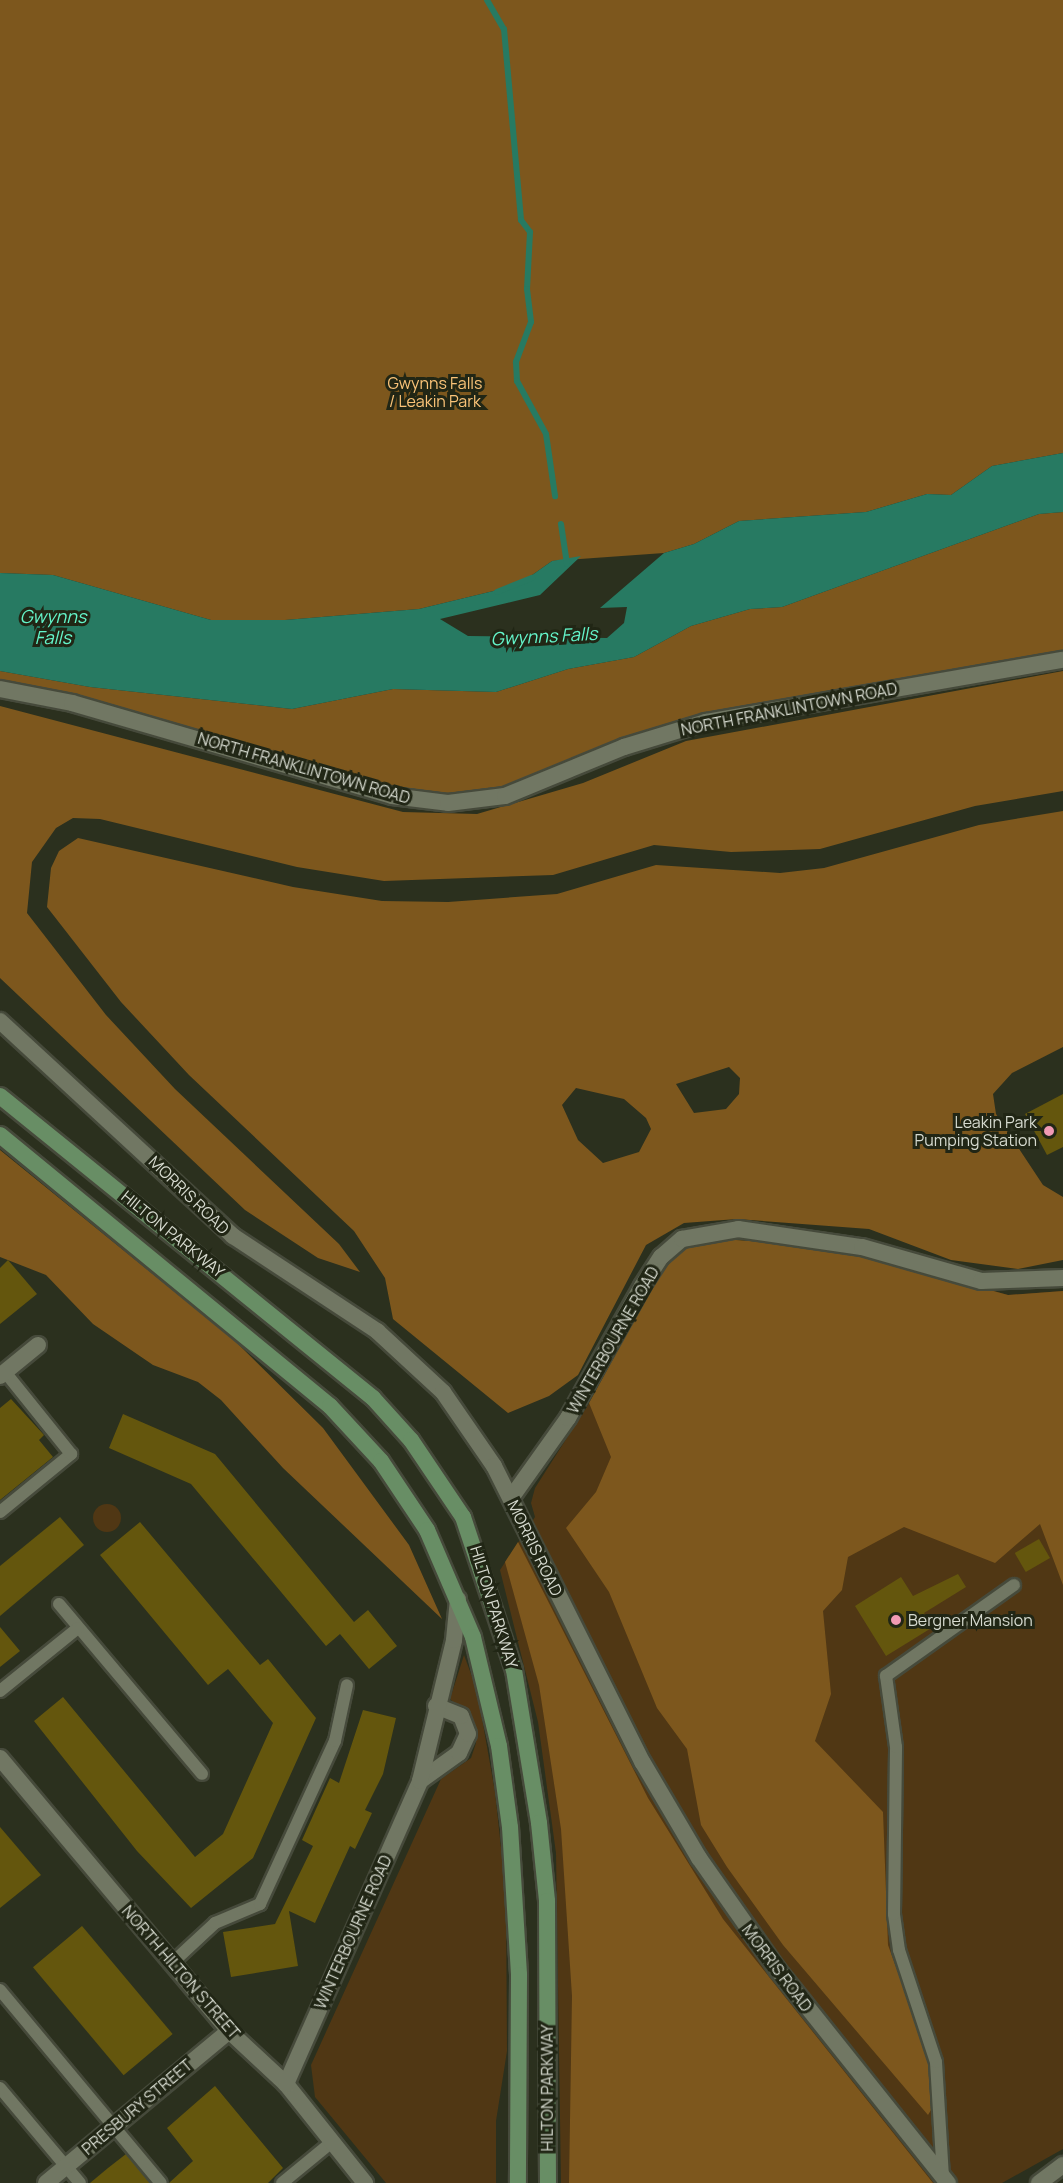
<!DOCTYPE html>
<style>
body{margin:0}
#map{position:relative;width:1063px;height:2183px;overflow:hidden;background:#2b301e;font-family:Manrope,sans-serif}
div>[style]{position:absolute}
.green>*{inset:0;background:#503714}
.round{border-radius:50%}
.forest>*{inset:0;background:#7d571d}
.water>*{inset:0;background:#277a62}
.stream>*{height:6px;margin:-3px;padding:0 3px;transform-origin:3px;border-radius:3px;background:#277a62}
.building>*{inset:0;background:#64560d;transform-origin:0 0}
.roads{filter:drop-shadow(2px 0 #464a3b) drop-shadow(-2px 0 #464a3b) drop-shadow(0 2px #464a3b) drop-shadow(0 -2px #464a3b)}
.service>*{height:12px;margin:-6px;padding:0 6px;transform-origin:6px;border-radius:6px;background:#717763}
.minor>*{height:16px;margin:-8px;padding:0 8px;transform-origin:8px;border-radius:8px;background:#717763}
.tertiary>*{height:16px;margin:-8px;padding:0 8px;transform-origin:8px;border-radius:8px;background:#717763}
.primary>*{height:16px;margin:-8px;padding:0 8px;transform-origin:8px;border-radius:8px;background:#688e65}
.dots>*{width:16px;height:16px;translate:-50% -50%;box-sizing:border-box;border:3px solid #212615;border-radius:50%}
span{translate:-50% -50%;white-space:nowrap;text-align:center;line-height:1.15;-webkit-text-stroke:6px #212615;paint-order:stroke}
.park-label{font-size:16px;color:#fac378}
.street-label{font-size:16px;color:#d6dacf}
.poi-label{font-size:16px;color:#d6dacf}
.right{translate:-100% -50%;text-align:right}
.left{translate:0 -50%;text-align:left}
.water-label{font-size:18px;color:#64f5ca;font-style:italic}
</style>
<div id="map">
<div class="green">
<i style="clip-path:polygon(834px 1247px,1008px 1295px,1063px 1291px,1063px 2149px,1002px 2183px,561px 2183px,556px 1853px,538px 1722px,500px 1570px,535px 1517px,531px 1503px,535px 1488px,612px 1367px,658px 1277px)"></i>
<i class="round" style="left:93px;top:1504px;width:28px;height:28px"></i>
<i style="clip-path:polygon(464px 1655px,477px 1690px,495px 1792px,506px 1894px,507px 2051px,496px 2121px,496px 2183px,386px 2183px,315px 2097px,311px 2065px,441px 1779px,471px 1758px,476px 1743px,474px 1721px,450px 1699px)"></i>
</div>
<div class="forest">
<i style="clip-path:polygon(0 0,1063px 0,1063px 453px,992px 466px,951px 495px,927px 494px,866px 512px,739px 521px,694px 544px,664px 553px,552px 561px,518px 585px,419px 609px,285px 620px,211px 620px,53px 575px,0 573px)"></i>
<i style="clip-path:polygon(1063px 512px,1063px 652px,692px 720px,518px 786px,462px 796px,392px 789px,0 682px,0 671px,90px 687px,292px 709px,393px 689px,496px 692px,568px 669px,634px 657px,691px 626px,750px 609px,782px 607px,1039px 514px)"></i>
<i style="clip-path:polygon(1063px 671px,1063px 791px,975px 806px,820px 849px,731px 852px,654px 845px,553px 875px,384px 881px,297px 867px,100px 819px,73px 818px,56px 828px,32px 862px,27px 913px,106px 1015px,175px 1089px,339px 1244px,360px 1272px,318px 1258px,245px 1210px,0 978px,0 706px,403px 812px,477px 814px,583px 783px,686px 741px)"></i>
<i style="clip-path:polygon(evenodd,1063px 811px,1063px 1047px,1012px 1073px,993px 1094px,996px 1114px,1043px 1185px,1063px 1197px,1063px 1260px,1018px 1269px,951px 1260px,869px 1229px,737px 1219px,684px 1223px,646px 1245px,578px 1375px,549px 1396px,508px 1413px,393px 1319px,385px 1278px,354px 1231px,189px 1075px,121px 1002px,47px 907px,51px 868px,59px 851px,78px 838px,293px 887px,382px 901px,448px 902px,557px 894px,656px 865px,780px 873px,824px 868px,979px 825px,1063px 811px,729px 1067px,740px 1078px,739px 1094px,726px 1109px,694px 1113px,676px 1084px,729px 1067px,1063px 811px,576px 1088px,624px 1099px,646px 1118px,651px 1129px,639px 1152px,603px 1163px,578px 1140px,562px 1105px,576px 1088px)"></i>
<i style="clip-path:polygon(0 1150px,234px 1340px,323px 1428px,409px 1545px,442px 1619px,283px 1468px,221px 1400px,198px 1382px,153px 1365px,93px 1324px,46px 1275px,0 1257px)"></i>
<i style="clip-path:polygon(722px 1239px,834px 1247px,1008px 1295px,1063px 1291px,1063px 1585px,1040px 1524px,995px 1563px,904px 1527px,848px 1557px,842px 1590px,823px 1611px,831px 1694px,815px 1741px,883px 1812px,888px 1945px,926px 2049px,934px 2105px,928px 2115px,783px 1945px,727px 1867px,701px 1825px,687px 1749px,657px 1708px,609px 1592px,566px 1528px,596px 1492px,611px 1457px,589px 1403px,658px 1277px,681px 1249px)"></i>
<i style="clip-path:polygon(518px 1542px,648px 1798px,723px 1919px,933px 2183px,569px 2183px,572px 1996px,561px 1829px,539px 1685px,505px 1562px)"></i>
</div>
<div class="water">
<i style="clip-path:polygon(1063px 453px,1063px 512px,1039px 514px,782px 607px,750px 609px,691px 626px,634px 657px,568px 669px,496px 692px,393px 689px,292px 709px,90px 687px,0 671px,0 573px,53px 575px,211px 620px,285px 620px,419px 609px,518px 585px,552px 561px,581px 556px,540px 595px,440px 619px,468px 636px,607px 638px,624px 623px,627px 607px,600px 608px,664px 553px,694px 544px,739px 521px,866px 512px,927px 494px,951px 495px,992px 466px)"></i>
</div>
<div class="stream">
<i style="left:487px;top:0;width:34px;rotate:60deg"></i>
<i style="left:504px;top:29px;width:192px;rotate:84.9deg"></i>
<i style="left:521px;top:220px;width:15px;rotate:53deg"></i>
<i style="left:530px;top:232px;width:57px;rotate:93deg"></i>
<i style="left:527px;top:289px;width:33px;rotate:83deg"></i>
<i style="left:531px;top:322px;width:43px;rotate:110.6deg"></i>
<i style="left:516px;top:362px;width:19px;rotate:87deg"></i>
<i style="left:517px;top:381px;width:60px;rotate:61.3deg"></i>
<i style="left:546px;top:434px;width:63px;rotate:81.7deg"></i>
<i style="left:561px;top:524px;width:40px;rotate:81.5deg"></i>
<i style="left:497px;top:592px;width:38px;rotate:-22deg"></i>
</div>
<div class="building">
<i style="clip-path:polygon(1063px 1094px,1063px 1147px,1047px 1155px,1025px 1114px)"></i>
<i style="clip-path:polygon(8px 1260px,37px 1294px,0 1324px,0 1268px)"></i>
<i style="clip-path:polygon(11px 1399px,44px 1435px,39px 1440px,53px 1457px,0 1500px,0 1408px)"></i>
<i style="clip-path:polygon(123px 1414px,215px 1454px,354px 1622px,368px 1610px,397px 1646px,369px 1669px,340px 1634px,326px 1646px,191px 1484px,109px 1448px)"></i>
<i style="clip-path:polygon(60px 1517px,84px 1545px,0 1616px,0 1566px)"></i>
<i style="clip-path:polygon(140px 1522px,260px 1665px,268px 1659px,316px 1718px,253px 1858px,191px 1908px,137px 1851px,34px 1721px,63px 1697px,195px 1857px,223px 1834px,273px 1723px,228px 1669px,208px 1685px,100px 1555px)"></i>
<i style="left:1039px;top:1539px;width:22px;height:28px;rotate:60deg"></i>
<i style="clip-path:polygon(958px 1574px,966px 1587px,924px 1613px,933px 1627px,886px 1656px,855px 1606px,901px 1577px,913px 1596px)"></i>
<i style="clip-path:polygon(0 1627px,20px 1651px,0 1667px)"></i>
<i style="clip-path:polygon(363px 1710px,396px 1718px,383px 1774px,365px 1810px,372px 1813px,355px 1849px,350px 1846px,315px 1923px,289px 1911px,298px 1966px,231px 1977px,223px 1932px,275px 1924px,313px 1846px,302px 1840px,330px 1778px,339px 1783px)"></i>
<i style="clip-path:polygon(0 1827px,41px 1875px,0 1908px)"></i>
<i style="left:82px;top:1926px;width:141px;height:64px;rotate:50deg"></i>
<i style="clip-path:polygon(215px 2086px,283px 2168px,268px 2183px,169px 2183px,193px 2161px,167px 2128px)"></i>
<i style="clip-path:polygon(126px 2154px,150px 2183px,90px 2183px,108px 2168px)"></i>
</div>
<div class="roads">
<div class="service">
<i style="left:0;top:1512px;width:92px;rotate:-39.2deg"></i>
<i style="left:71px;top:1454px;width:105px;rotate:-128.8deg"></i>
<i style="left:59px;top:1604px;width:222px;rotate:49.9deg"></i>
<i style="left:0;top:1691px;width:100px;rotate:-38.9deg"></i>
<i style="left:172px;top:1963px;width:59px;rotate:-42.9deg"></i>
<i style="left:215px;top:1923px;width:49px;rotate:-22.9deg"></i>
<i style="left:260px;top:1904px;width:179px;rotate:-65.3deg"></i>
<i style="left:335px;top:1741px;width:57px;rotate:-77.9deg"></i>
<i style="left:0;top:1990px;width:251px;rotate:50.2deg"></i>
<i style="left:0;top:2088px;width:124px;rotate:49.9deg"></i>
<i style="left:943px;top:2177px;width:115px;rotate:-93.5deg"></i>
<i style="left:936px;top:2062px;width:118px;rotate:-108.3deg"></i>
<i style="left:899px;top:1950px;width:36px;rotate:-98deg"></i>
<i style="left:894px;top:1914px;width:167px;rotate:-89.3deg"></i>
<i style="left:896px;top:1747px;width:72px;rotate:-98deg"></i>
<i style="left:886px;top:1676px;width:157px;rotate:-35.4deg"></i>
<i style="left:282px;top:2183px;width:65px;rotate:-39.4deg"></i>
</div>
<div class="minor">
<i style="left:0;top:1021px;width:317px;rotate:42.7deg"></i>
<i style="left:233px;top:1236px;width:173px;rotate:33.4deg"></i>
<i style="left:377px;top:1331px;width:90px;rotate:42.7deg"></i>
<i style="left:443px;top:1392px;width:90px;rotate:55.4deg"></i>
<i style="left:494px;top:1466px;width:332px;rotate:63.4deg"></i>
<i style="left:643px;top:1763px;width:110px;rotate:59.5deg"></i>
<i style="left:699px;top:1858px;width:136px;rotate:54.9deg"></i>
<i style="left:777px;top:1969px;width:274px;rotate:51.4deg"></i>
<i style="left:0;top:1376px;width:49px;rotate:-39.2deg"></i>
<i style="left:511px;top:1498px;width:98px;rotate:-54.5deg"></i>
<i style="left:568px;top:1418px;width:151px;rotate:-60.7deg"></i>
<i style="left:642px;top:1286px;width:35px;rotate:-57deg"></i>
<i style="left:661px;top:1257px;width:28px;rotate:-41deg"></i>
<i style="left:682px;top:1239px;width:57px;rotate:-10.1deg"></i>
<i style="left:738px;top:1229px;width:125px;rotate:8.3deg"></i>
<i style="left:862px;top:1247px;width:124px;rotate:15.9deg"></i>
<i style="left:981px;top:1281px;width:82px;rotate:-2.1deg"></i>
<i style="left:0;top:1758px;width:356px;rotate:50deg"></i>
<i style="left:229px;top:2031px;width:78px;rotate:42.9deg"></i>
<i style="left:286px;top:2084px;width:127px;rotate:51.4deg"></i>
<i style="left:420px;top:1781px;width:48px;rotate:-35.7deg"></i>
<i style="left:459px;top:1753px;width:21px;rotate:-65deg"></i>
<i style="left:468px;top:1734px;width:19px;rotate:-111deg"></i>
<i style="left:461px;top:1716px;width:27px;rotate:-158deg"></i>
<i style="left:286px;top:2084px;width:331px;rotate:-66.1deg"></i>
<i style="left:420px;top:1781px;width:145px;rotate:-76.4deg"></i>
<i style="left:454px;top:1640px;width:41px;rotate:-84.4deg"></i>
<i style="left:46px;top:2183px;width:238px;rotate:-39.7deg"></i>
<i style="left:1039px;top:2183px;width:30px;rotate:-37deg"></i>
</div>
<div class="tertiary">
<i style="left:0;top:689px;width:73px;rotate:11deg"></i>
<i style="left:72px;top:703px;width:333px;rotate:16.2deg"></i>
<i style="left:392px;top:796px;width:56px;rotate:7.1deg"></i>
<i style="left:448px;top:803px;width:57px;rotate:-7deg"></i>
<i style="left:505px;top:796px;width:129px;rotate:-22.4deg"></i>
<i style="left:624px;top:747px;width:86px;rotate:-17deg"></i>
<i style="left:706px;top:722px;width:362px;rotate:-9.9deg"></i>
</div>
<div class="primary">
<i style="left:0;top:1096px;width:480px;rotate:39deg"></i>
<i style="left:373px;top:1398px;width:57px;rotate:47.9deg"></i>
<i style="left:411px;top:1440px;width:93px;rotate:56deg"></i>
<i style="left:463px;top:1517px;width:161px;rotate:71.6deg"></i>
<i style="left:514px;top:1670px;width:155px;rotate:80.7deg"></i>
<i style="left:539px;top:1823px;width:78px;rotate:84.1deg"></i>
<i style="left:547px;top:1901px;width:282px;rotate:89.8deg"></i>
<i style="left:0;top:1135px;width:427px;rotate:39.4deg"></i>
<i style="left:330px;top:1406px;width:75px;rotate:47.2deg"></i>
<i style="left:381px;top:1461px;width:83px;rotate:56.3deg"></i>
<i style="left:427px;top:1530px;width:116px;rotate:66.7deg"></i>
<i style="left:473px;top:1637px;width:112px;rotate:76.6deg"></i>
<i style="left:499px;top:1746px;width:82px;rotate:82.3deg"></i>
<i style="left:510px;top:1827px;width:148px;rotate:86.5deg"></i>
<i style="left:519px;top:1975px;width:208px;rotate:90.3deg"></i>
</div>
</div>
<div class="dots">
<i style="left:1049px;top:1131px;background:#f19ab3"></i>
<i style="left:896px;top:1620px;background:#f19ab3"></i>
</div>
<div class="park-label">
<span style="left:435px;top:392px">Gwynns Falls<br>/ Leakin Park</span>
</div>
<div class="street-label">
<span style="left:789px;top:709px;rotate:-11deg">NORTH FRANKLINTOWN ROAD</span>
<span style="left:304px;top:768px;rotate:16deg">NORTH FRANKLINTOWN ROAD</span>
<span style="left:189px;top:1195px;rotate:44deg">MORRIS ROAD</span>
<span style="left:173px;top:1234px;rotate:39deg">HILTON PARKWAY</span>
<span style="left:613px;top:1340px;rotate:-60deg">WINTERBOURNE ROAD</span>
<span style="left:535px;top:1548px;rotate:64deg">MORRIS ROAD</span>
<span style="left:494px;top:1607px;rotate:73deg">HILTON PARKWAY</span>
<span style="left:353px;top:1932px;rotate:-66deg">WINTERBOURNE ROAD</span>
<span style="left:777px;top:1968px;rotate:53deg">MORRIS ROAD</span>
<span style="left:181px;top:1972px;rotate:49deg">NORTH HILTON STREET</span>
<span style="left:547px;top:2088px;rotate:-90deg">HILTON PARKWAY</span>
<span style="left:137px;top:2107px;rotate:-40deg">PRESBURY STREET</span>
</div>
<div class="poi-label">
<span class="right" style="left:1037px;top:1131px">Leakin Park<br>Pumping Station</span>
<span class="left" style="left:908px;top:1620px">Bergner Mansion</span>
</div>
<div class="water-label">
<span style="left:53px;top:627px">Gwynns<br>Falls</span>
<span style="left:544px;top:636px;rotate:-3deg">Gwynns Falls</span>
</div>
</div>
